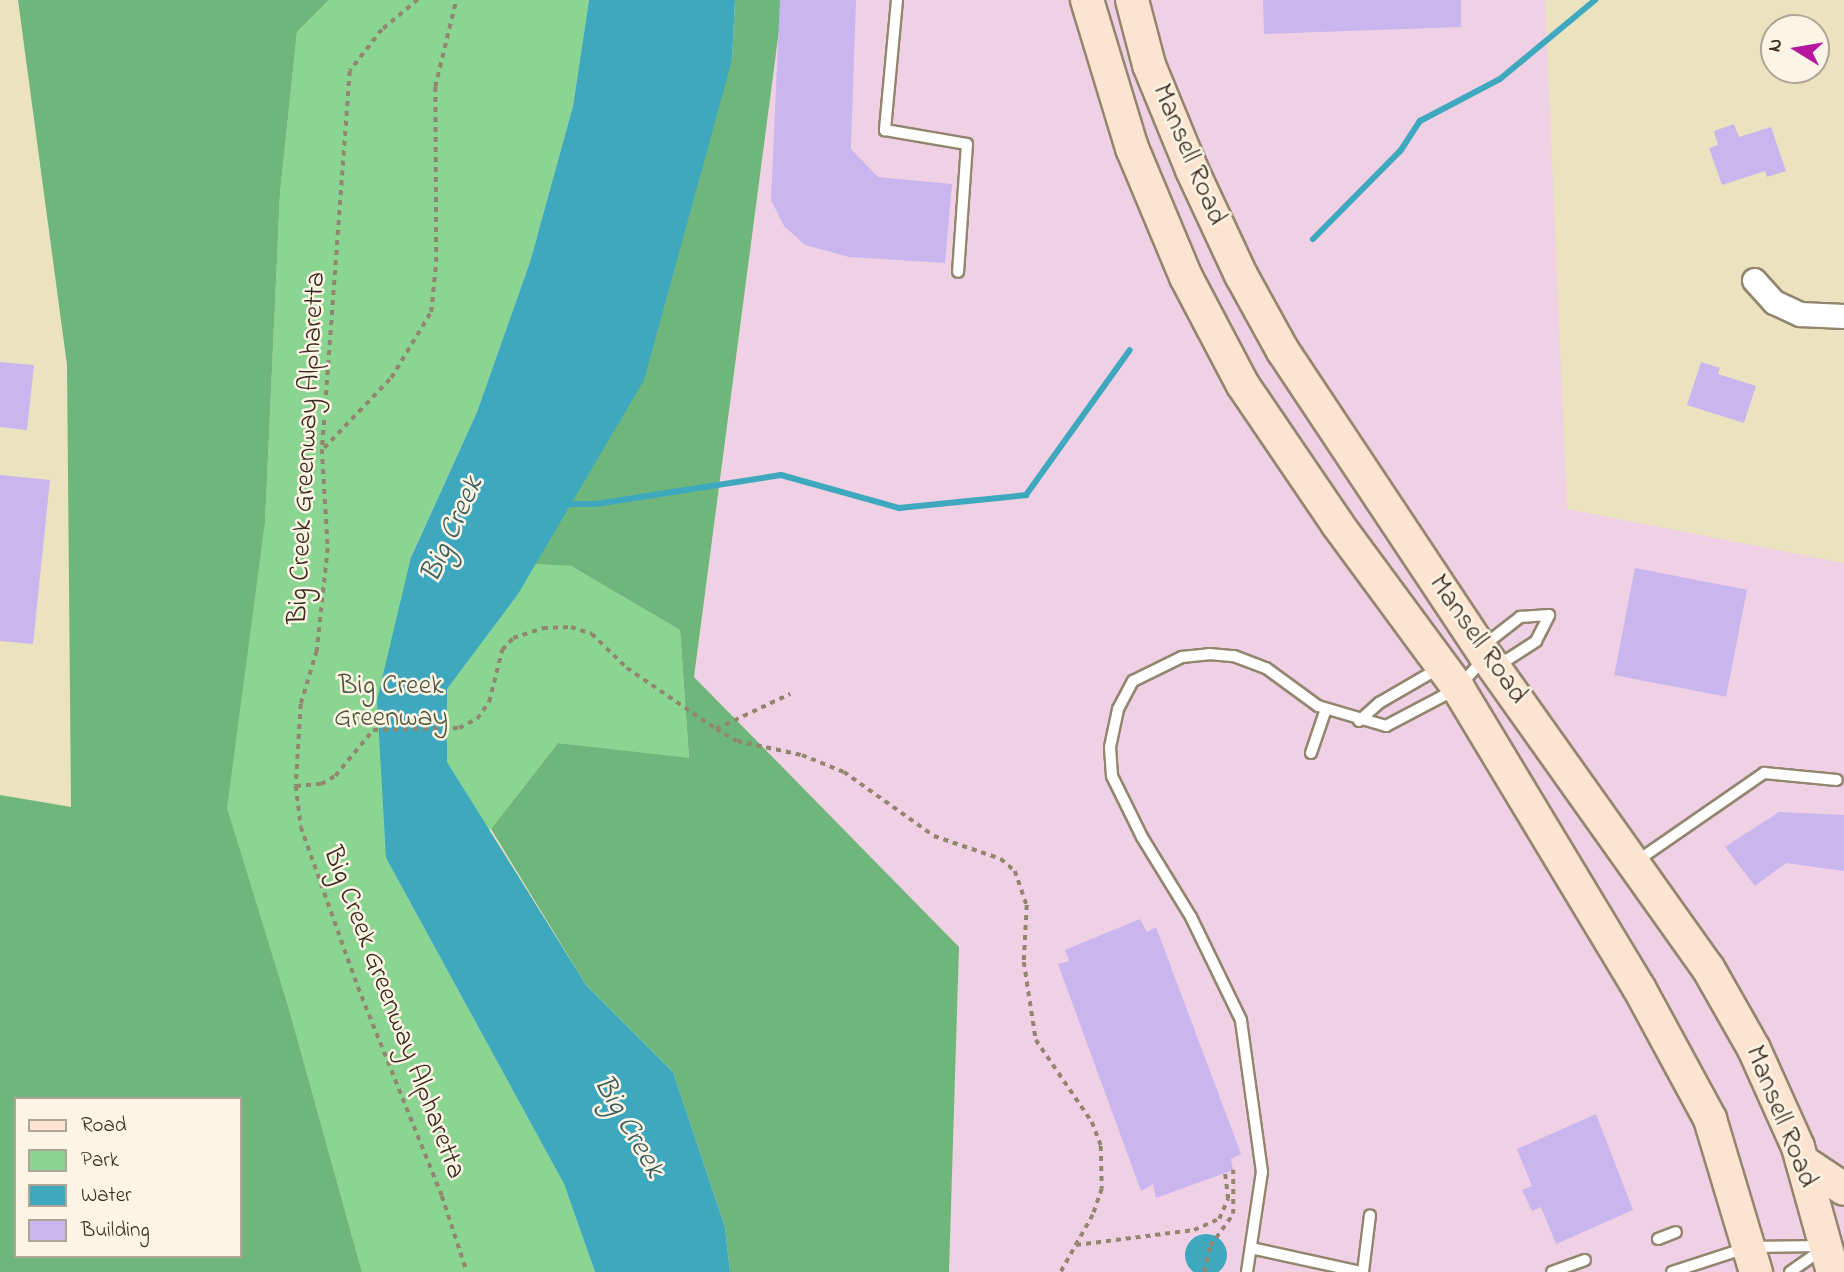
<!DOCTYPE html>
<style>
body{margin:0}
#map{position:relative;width:1844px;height:1272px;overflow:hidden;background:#ebe3c0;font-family:"Indie Flower",sans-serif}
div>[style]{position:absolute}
.built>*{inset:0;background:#f0d0e5}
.green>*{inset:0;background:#8ad592}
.forest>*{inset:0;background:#6fb67c}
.water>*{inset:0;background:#3ea8be}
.round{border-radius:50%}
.stream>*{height:6px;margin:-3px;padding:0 3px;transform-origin:3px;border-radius:3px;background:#3ea8be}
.building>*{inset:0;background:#c9b6ee;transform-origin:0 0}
.path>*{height:3.5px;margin-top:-1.75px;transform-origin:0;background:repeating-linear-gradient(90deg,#93866f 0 5px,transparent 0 10px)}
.roads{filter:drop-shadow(2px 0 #93866f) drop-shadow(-2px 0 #93866f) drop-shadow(0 2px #93866f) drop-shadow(0 -2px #93866f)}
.lane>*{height:10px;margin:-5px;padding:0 5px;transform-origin:5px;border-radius:5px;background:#fff}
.street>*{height:23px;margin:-11.5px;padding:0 11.5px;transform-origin:11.5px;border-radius:11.5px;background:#fff}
.secondary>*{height:32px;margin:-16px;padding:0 16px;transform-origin:16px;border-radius:16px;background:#fde4d1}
span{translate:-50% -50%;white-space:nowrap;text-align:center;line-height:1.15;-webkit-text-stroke:5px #fcf5e5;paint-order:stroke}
.street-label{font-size:28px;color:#3b2a1e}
.park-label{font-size:28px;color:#4f553b}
.water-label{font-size:30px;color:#3c5c5e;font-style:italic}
.legend{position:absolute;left:14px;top:1097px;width:228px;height:161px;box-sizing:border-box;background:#fcf5e5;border:2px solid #afa495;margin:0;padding:9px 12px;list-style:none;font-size:21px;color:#3b2a1e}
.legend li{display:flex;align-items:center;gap:14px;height:35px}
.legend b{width:35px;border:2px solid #afa495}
.north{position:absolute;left:1760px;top:14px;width:70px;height:70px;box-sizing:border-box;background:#fcf5e5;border:2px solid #afa495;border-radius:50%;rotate:281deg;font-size:19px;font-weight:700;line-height:28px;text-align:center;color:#3b2a1e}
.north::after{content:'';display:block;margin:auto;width:24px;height:32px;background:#b5179e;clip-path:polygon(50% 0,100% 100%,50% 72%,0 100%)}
</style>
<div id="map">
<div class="built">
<i style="clip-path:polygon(783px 0,1545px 0,1567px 509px,1844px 563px,1844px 1272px,949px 1272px,959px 947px,694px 677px)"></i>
</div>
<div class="green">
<i style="clip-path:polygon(329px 0,589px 0,573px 106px,530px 262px,477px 412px,411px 556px,571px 566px,680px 630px,689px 759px,558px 743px,491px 829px,386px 858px,564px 1184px,595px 1272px,362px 1272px,289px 1009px,226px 808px,265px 523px,280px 193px,297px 32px)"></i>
</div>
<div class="forest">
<i style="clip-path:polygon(evenodd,18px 0,329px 0,297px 32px,280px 193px,265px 523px,227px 808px,289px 1009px,362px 1272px,0 1272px,0 795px,71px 807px,67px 365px,18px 0,16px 1099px,240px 1099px,240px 1256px,16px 1256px,16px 1099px)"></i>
<i style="clip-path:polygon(735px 0,783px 0,694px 677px,959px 947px,949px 1272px,730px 1272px,725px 1227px,673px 1072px,586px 985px,491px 829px,558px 743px,689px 758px,680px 630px,571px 566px,535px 564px,732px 60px)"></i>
</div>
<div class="water">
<i style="clip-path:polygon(589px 0,735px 0,732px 60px,644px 380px,518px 594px,447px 689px,447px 762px,586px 985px,673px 1072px,725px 1227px,730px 1272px,595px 1272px,564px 1184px,386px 858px,377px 700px,411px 557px,477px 412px,530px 262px,573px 106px)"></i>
<i class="round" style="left:1185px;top:1234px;width:42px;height:42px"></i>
</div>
<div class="stream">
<i style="left:1313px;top:239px;width:125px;rotate:-45.3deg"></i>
<i style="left:1401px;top:150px;width:35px;rotate:-57deg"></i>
<i style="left:1420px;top:121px;width:90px;rotate:-27.7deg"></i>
<i style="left:1500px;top:79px;width:124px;rotate:-39.7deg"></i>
<i style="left:564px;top:504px;width:32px"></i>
<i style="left:596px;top:504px;width:187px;rotate:-8.9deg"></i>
<i style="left:781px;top:475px;width:123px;rotate:15.6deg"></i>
<i style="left:899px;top:508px;width:128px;rotate:-5.8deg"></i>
<i style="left:1026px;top:495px;width:178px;rotate:-54.4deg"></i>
</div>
<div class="building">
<i style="clip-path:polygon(780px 0,856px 0,851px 149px,878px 177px,952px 184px,945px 263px,849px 257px,805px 245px,784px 226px,771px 200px)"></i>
<i style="clip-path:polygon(1263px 0,1461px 0,1461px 27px,1264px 34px)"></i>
<i style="clip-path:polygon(1734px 124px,1739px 137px,1771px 127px,1786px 171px,1767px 177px,1765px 171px,1722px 185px,1709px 148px,1718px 145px,1714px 131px)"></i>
<i style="clip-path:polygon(0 362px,34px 365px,27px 430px,0 427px)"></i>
<i style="clip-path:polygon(1701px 362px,1720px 368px,1718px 374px,1756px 386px,1744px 423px,1687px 405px)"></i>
<i style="clip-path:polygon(0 475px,50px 480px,33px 644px,0 641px)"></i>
<i style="left:1635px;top:568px;width:114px;height:109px;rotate:11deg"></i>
<i style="clip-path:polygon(1779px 812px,1844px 815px,1844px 871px,1786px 863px,1755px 886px,1725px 847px)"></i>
<i style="clip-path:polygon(1140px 919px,1147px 932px,1156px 927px,1241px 1154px,1231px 1159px,1233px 1170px,1156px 1198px,1153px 1184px,1141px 1191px,1058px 964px,1069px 961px,1065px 950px)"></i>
<i style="clip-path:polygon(1596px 1114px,1633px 1210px,1556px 1244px,1541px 1207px,1532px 1211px,1522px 1190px,1532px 1186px,1517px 1149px)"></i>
</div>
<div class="path">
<i style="left:418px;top:0;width:47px;rotate:140.2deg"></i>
<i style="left:382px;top:30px;width:52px;rotate:128deg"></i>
<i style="left:350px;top:71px;width:379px;rotate:94.2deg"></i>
<i style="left:322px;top:449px;width:99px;rotate:86.5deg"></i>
<i style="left:328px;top:548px;width:104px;rotate:96.1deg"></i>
<i style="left:317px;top:651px;width:55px;rotate:106.8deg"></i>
<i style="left:301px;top:704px;width:82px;rotate:93.5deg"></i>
<i style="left:296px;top:786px;width:41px;rotate:83deg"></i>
<i style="left:301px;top:827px;width:170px;rotate:70.4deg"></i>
<i style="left:358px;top:987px;width:225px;rotate:68.1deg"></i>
<i style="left:442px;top:1196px;width:80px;rotate:71.8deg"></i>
<i style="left:324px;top:448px;width:97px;rotate:-46.3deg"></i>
<i style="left:391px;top:378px;width:77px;rotate:-58.8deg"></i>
<i style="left:431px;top:312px;width:50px;rotate:-84.3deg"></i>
<i style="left:436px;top:262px;width:175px;rotate:-90.3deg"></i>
<i style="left:435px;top:87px;width:89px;rotate:-76.4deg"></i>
<i style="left:716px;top:729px;width:24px;rotate:30deg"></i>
<i style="left:737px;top:741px;width:66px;rotate:12.2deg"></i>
<i style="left:802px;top:755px;width:45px;rotate:22deg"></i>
<i style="left:844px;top:772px;width:110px;rotate:35.4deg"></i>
<i style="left:934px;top:836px;width:71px;rotate:18.9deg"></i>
<i style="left:1001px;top:859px;width:18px;rotate:41deg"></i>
<i style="left:1015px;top:871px;width:36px;rotate:71deg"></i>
<i style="left:1027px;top:905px;width:57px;rotate:93deg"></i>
<i style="left:1024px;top:962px;width:79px;rotate:81.3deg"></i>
<i style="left:1036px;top:1040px;width:99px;rotate:55.7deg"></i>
<i style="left:1092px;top:1122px;width:26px;rotate:69deg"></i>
<i style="left:1101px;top:1146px;width:43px;rotate:88.7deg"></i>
<i style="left:1102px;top:1189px;width:28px;rotate:109deg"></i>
<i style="left:1093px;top:1215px;width:65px;rotate:119.3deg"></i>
<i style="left:296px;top:786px;width:25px;rotate:-5deg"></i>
<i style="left:321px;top:784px;width:16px;rotate:-30deg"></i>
<i style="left:335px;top:776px;width:60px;rotate:-50.4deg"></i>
<i style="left:373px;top:730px;width:86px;rotate:-1.3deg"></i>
<i style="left:459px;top:728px;width:20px;rotate:-27deg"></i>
<i style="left:477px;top:719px;width:21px;rotate:-55deg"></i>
<i style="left:489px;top:702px;width:54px;rotate:-76deg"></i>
<i style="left:502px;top:650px;width:16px;rotate:-47deg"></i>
<i style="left:513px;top:638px;width:32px;rotate:-18deg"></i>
<i style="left:543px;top:628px;width:28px;rotate:-2deg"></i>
<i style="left:571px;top:627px;width:22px;rotate:18deg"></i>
<i style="left:592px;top:634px;width:49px;rotate:44.2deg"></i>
<i style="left:627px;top:668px;width:108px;rotate:34.4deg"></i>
<i style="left:716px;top:729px;width:82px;rotate:-25.3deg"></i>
<i style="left:1076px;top:1245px;width:119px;rotate:-7.2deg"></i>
<i style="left:1194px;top:1230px;width:27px;rotate:-24deg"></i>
<i style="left:1219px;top:1219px;width:22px;rotate:-66deg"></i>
<i style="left:1228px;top:1199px;width:26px;rotate:-97deg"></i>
<i style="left:1204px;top:1272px;width:27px;rotate:-77deg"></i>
<i style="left:1210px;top:1246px;width:39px;rotate:-54deg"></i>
<i style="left:1233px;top:1214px;width:44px;rotate:-90deg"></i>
</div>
<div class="roads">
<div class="lane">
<i style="left:897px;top:0;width:131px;rotate:95.3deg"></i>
<i style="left:885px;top:130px;width:83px;rotate:9.7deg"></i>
<i style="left:967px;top:144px;width:128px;rotate:94deg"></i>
<i style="left:1497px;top:658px;width:10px;rotate:11deg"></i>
<i style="left:1507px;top:660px;width:35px;rotate:-33deg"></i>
<i style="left:1536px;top:641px;width:29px;rotate:-63deg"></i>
<i style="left:1359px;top:721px;width:27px;rotate:-42deg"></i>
<i style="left:1379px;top:703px;width:72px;rotate:-30.1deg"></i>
<i style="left:1311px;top:753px;width:46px;rotate:-71.2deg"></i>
<i style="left:1637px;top:861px;width:155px;rotate:-34.7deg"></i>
<i style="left:1764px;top:773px;width:73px;rotate:5.5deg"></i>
<i style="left:1658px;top:1239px;width:19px;rotate:-21deg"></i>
<i style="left:1251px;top:1248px;width:113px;rotate:12.3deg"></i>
<i style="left:1247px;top:1272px;width:101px;rotate:-81.5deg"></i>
<i style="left:1262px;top:1172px;width:153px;rotate:-97.9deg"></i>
<i style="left:1241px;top:1020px;width:114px;rotate:-115.9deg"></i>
<i style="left:1191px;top:917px;width:94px;rotate:-121.5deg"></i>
<i style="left:1142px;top:837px;width:68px;rotate:-116.2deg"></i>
<i style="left:1112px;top:776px;width:29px;rotate:-94deg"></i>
<i style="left:1110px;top:747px;width:39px;rotate:-78deg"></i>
<i style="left:1118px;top:709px;width:32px;rotate:-62deg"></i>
<i style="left:1133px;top:681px;width:55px;rotate:-26.1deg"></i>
<i style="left:1182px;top:657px;width:27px;rotate:-6deg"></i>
<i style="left:1209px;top:654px;width:25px;rotate:5deg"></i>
<i style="left:1234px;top:656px;width:34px;rotate:21deg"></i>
<i style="left:1266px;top:668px;width:64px;rotate:36.2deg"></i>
<i style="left:1318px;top:706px;width:71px;rotate:16.4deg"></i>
<i style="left:1386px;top:726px;width:81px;rotate:-27.8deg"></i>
<i style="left:1458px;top:688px;width:43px;rotate:-48.8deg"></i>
<i style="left:1486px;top:656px;width:18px;rotate:-71deg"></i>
<i style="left:1492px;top:639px;width:36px;rotate:-38deg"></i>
<i style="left:1520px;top:617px;width:29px;rotate:-4deg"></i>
<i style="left:1363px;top:1272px;width:57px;rotate:-83deg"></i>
<i style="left:1552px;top:1272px;width:35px;rotate:-20deg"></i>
<i style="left:1672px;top:1272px;width:81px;rotate:-18deg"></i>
<i style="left:1749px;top:1247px;width:73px;rotate:-0.8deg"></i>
<i style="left:1790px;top:1272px;width:39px;rotate:-35deg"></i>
</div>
<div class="street">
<i style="left:1754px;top:280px;width:30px;rotate:48deg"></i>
<i style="left:1774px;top:302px;width:29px;rotate:25deg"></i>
<i style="left:1800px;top:314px;width:44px;rotate:2.6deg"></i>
</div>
<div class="secondary">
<i style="left:1087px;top:0;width:155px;rotate:73.1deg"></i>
<i style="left:1132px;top:148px;width:140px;rotate:67.3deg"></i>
<i style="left:1186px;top:277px;width:122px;rotate:62.2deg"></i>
<i style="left:1243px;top:385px;width:169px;rotate:55.8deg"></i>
<i style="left:1338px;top:525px;width:202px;rotate:53.6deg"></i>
<i style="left:1458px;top:688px;width:350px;rotate:58.9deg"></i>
<i style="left:1639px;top:988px;width:149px;rotate:61.5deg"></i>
<i style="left:1710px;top:1119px;width:160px;rotate:73.3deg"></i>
<i style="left:1132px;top:0;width:67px;rotate:75.3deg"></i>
<i style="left:1149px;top:65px;width:113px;rotate:67.7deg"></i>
<i style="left:1192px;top:170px;width:116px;rotate:65deg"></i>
<i style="left:1241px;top:275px;width:87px;rotate:61.1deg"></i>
<i style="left:1283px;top:351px;width:366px;rotate:56.4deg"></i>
<i style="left:1486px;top:656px;width:383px;rotate:54.6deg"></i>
<i style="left:1708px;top:968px;width:93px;rotate:60.4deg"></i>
<i style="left:1754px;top:1049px;width:107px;rotate:65.8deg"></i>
<i style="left:1798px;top:1147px;width:130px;rotate:74.4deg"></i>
<i style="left:1802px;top:1161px;width:50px;rotate:33.7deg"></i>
</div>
</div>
<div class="street-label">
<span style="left:1188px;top:155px;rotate:67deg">Mansell Road</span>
<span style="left:308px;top:448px;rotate:-87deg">Big Creek Greenway Alpharetta</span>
<span style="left:1477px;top:640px;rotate:55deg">Mansell Road</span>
<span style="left:393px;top:1013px;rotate:69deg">Big Creek Greenway Alpharetta</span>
<span style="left:1780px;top:1117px;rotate:68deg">Mansell Road</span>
</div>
<div class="park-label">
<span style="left:391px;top:703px">Big Creek<br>Greenway</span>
</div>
<div class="water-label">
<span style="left:453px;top:530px;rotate:-66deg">Big Creek</span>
<span style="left:628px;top:1127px;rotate:60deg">Big Creek</span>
</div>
<ul class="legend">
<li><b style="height:9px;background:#fde4d1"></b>Road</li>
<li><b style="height:19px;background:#8ad592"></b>Park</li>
<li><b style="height:19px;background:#3ea8be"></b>Water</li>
<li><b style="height:19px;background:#c9b6ee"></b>Building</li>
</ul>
<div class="north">N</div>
</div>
